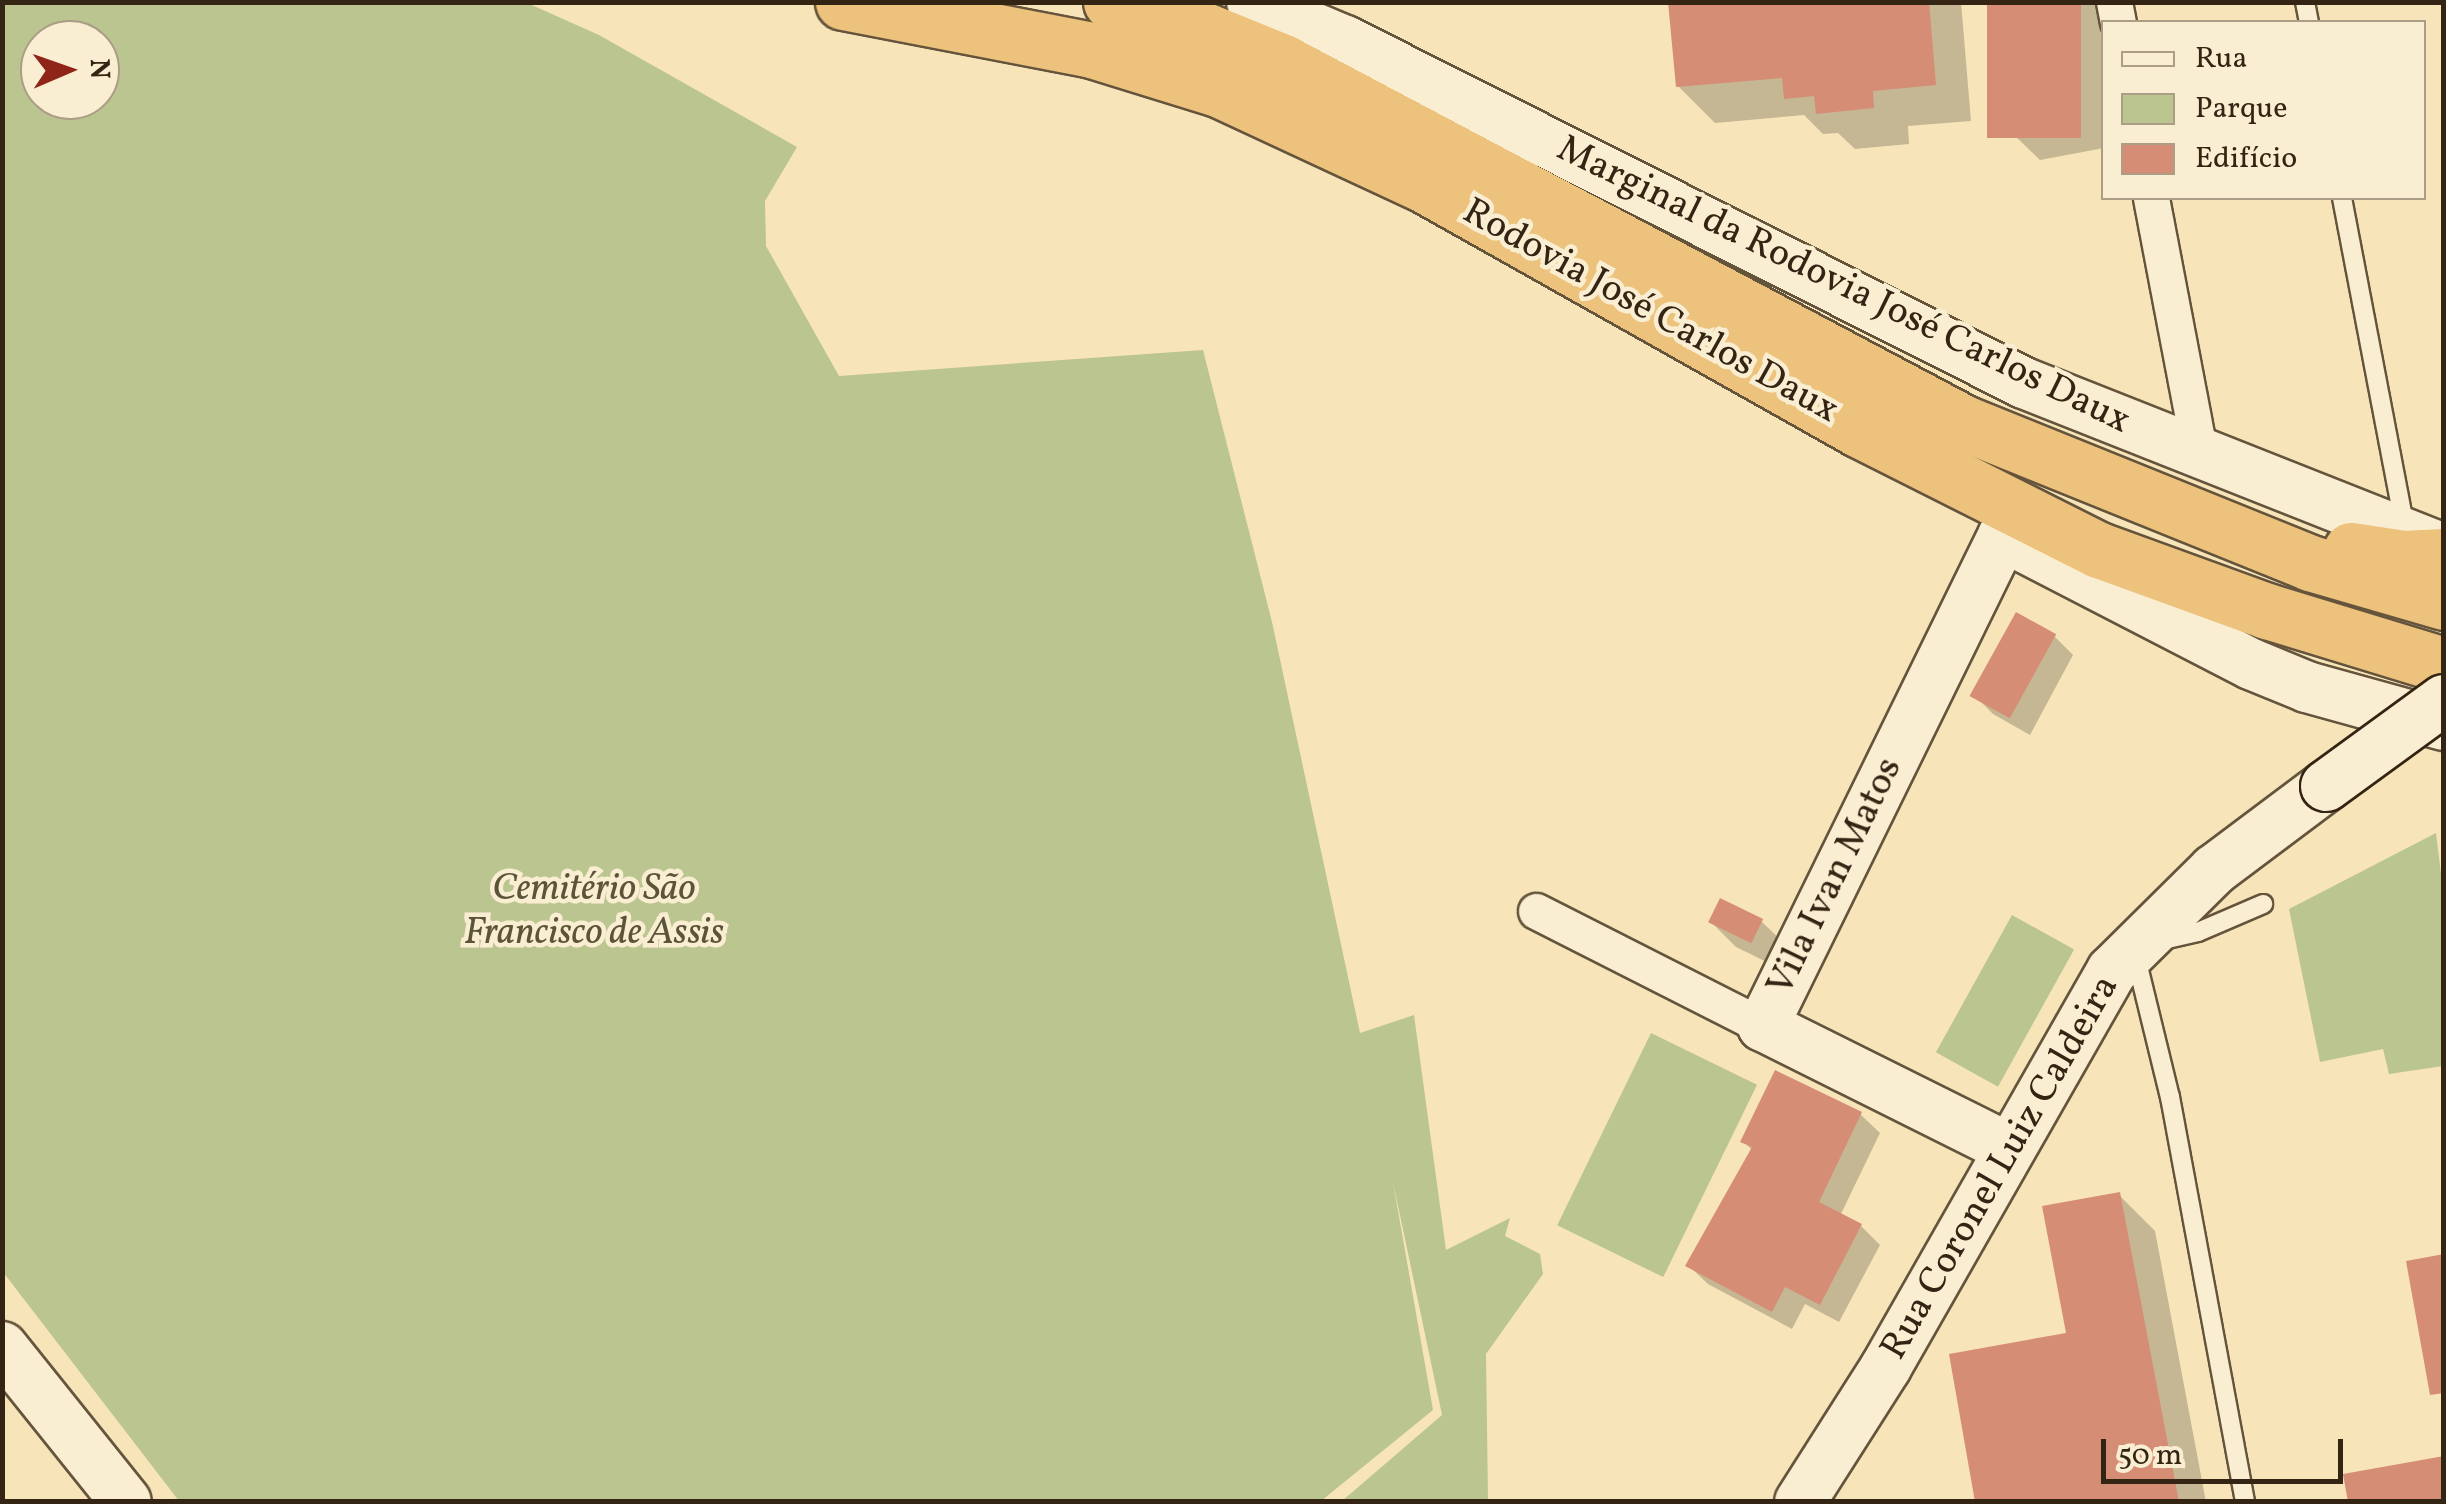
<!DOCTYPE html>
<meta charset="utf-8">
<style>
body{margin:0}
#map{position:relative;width:2446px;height:1504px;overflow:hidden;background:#f7e5b9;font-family:Vollkorn,serif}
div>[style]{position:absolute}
.green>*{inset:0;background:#bbc590;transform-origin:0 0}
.shadow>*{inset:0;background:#0003}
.building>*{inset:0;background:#d68d75;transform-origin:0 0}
.roads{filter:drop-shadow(2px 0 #65543c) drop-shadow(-2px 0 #65543c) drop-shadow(0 2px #65543c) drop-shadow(0 -2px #65543c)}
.service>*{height:18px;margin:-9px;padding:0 9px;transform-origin:9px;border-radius:9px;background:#faeed2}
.minor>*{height:35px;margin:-17.5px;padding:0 17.5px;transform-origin:17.5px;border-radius:17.5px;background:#faeed2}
.secondary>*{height:50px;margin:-25px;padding:0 25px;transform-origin:25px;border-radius:25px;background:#faeed2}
.trunk>*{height:55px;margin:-27.5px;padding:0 27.5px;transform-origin:27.5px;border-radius:27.5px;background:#ecc27c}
.bridges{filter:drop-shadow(2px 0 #342413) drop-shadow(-2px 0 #342413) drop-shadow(0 2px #342413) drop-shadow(0 -2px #342413)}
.secondary-bridge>*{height:50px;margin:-25px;padding:0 25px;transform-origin:25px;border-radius:25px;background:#faeed2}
span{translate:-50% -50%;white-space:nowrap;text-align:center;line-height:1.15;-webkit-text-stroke:9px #faeed2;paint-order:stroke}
.street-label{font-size:38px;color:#342413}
.park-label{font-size:38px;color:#5c5438;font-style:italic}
.frame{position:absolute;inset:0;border:5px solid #342413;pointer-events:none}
.legend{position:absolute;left:2101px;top:20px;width:325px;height:180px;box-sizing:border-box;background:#faeed2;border:2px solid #ab9d86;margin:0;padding:12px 18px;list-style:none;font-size:30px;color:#342413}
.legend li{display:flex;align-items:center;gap:20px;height:50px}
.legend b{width:50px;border:2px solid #ab9d86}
.north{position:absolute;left:20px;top:20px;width:100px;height:100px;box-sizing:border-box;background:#faeed2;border:2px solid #ab9d86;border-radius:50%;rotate:88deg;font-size:28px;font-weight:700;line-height:40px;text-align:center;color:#342413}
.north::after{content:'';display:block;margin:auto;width:35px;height:45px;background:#8f2418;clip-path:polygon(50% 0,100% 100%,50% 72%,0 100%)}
.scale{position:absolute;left:2101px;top:1439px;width:242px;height:45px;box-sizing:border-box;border:5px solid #342413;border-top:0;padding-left:12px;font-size:30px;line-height:35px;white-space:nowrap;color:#342413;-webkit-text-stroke:8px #faeed2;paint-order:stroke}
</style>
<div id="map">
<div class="green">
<i style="clip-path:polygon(evenodd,525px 2px,599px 35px,797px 147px,765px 201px,766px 246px,839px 376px,1203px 350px,1272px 622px,1360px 1033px,1414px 1015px,1446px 1250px,1510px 1218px,1505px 1236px,1540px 1254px,1543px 1274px,1486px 1354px,1488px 1501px,1342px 1501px,1442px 1415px,1393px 1182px,1433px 1410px,1321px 1501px,179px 1501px,3px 1272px,3px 3px,525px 2px,40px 40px,100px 40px,100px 100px,40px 100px,40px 40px)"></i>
<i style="clip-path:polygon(2436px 833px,2444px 898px,2443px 1066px,2389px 1074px,2383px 1049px,2320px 1062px,2289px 909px)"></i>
<i style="left:2012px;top:915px;width:71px;height:157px;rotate:29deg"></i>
<i style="left:1651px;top:1033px;width:118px;height:214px;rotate:26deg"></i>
</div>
<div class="shadow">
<i style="clip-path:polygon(1671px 2px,1961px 2px,1971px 121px,1908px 126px,1909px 144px,1855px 149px,1838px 133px,1823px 134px,1804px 115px,1715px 123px,1678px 86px)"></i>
<i style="clip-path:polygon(1990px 2px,2100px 2px,2104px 148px,2040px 160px,2014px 135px)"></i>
<i style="clip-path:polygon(2054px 636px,2073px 655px,2030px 735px,1993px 714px,1974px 695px)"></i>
<i style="clip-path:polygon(1761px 921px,1787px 946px,1777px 967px,1736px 947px,1711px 922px)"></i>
<i style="clip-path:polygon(1860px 1114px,1880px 1133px,1840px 1216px,1861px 1226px,1880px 1245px,1839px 1322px,1805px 1304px,1792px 1329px,1708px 1284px,1688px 1265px,1753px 1151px,1743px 1141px)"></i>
<i style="clip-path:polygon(2119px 1195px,2155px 1231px,2206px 1502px,1977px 1502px,2069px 1335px)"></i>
</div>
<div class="building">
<i style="clip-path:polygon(1668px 2px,1929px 2px,1936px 85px,1873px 91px,1874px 108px,1816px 114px,1814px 96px,1784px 99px,1782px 78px,1676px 87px)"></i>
<i style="left:1987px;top:2px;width:94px;height:136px"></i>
<i style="left:2016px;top:612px;width:46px;height:96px;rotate:29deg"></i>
<i style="left:1720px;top:898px;width:48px;height:27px;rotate:26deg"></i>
<i style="clip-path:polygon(1775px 1070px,1862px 1112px,1819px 1202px,1862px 1224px,1820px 1305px,1785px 1287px,1772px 1312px,1685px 1266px,1752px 1147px,1740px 1142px)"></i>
<i style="clip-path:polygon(2120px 1192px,2179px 1502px,1975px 1502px,1949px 1354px,2066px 1333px,2042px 1206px)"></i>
<i style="clip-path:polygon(2444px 1254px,2444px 1393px,2430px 1395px,2406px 1261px)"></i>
<i style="clip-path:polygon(2444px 1456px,2444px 1502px,2348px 1502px,2343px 1474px)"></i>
</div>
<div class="roads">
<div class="service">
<i style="left:2305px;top:2px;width:20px;rotate:79deg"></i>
<i style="left:2342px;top:198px;width:337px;rotate:79.2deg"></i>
<i style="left:2163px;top:940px;width:36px;rotate:-13deg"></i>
<i style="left:2198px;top:932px;width:71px;rotate:-23.3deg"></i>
<i style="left:2136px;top:958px;width:143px;rotate:76.3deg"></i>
<i style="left:2170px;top:1097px;width:412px;rotate:79.5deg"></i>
</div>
<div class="minor">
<i style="left:2114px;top:2px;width:20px;rotate:79deg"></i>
<i style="left:2151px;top:198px;width:261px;rotate:79.2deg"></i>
<i style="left:1536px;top:911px;width:254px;rotate:26.9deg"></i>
</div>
<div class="secondary">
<i style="left:1252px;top:2px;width:101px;rotate:22.8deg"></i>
<i style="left:1345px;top:41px;width:760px;rotate:26.73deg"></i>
<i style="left:2024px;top:383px;width:452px;rotate:21.6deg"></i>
<i style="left:2008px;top:1148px;width:274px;rotate:-153.5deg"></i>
<i style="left:1763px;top:1026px;width:546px;rotate:-63.9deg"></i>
<i style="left:2003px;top:536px;width:279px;rotate:27.3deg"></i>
<i style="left:2251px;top:664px;width:61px;rotate:22.3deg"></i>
<i style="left:2307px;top:687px;width:142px;rotate:15.5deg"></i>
<i style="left:2px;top:1347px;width:198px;rotate:51.3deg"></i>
<i style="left:1800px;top:1502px;width:160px;rotate:-57.5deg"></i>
<i style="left:1886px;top:1367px;width:456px;rotate:-60.3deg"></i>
<i style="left:2112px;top:971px;width:144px;rotate:-44.7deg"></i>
<i style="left:2214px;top:870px;width:140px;rotate:-36.9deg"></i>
</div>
<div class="trunk">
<i style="left:843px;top:2px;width:254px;rotate:10.9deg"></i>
<i style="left:1092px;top:50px;width:132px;rotate:17.2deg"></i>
<i style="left:1218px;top:89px;width:226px;rotate:24.9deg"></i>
<i style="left:1423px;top:184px;width:501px;rotate:29.38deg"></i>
<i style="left:1860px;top:430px;width:267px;rotate:26.7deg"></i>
<i style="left:2099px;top:550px;width:179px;rotate:20deg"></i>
<i style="left:2267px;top:611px;width:185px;rotate:17deg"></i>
<i style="left:1111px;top:2px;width:90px;rotate:16.2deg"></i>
<i style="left:1197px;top:27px;width:93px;rotate:22.1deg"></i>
<i style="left:1283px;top:62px;width:771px;rotate:27.93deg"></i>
<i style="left:1964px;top:423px;width:373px;rotate:22deg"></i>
<i style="left:2310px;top:563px;width:140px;rotate:16.2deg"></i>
<i style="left:2351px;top:550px;width:53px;rotate:8.7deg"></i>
<i style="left:2403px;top:558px;width:41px;rotate:-2.8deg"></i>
</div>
</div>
<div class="bridges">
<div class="secondary-bridge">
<i style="left:2326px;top:786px;width:146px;rotate:-36.1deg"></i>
</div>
</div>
<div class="street-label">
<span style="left:1843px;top:286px;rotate:26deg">Marginal da Rodovia José Carlos Daux</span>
<span style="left:1650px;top:312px;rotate:29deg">Rodovia José Carlos Daux</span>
<span style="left:1836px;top:877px;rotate:-64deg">Vila Ivan Matos</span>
<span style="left:2001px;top:1168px;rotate:-60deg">Rua Coronel Luiz Caldeira</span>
</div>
<div class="park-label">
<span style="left:594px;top:912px">Cemitério São<br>Francisco de Assis</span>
</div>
<div class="frame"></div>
<ul class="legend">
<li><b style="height:12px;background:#faeed2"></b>Rua</li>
<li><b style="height:28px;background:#bbc590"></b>Parque</li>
<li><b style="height:28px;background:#d68d75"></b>Edifício</li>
</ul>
<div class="north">N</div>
<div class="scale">50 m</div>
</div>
